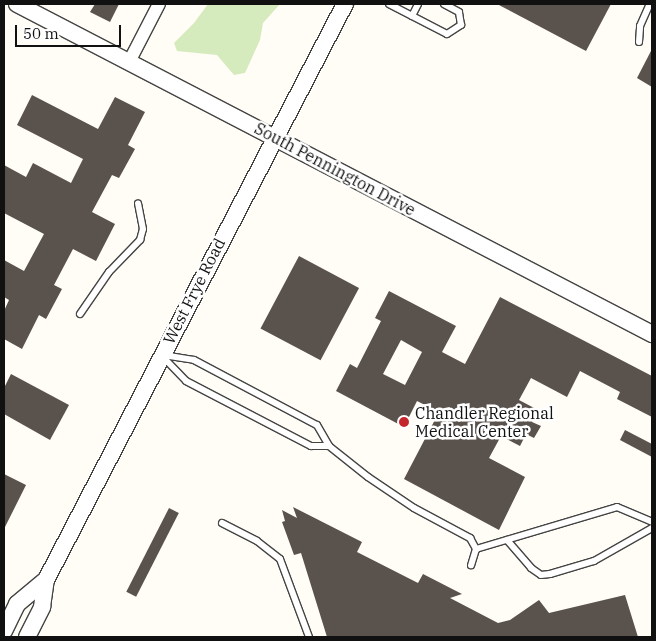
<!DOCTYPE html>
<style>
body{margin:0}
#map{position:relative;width:656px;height:641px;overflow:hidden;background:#fffdf5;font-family:"IBM Plex Serif",serif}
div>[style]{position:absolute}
.green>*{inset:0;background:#d5ebbd}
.building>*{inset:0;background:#5a524d;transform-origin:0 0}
.roads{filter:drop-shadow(1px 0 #444) drop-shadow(-1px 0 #444) drop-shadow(0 1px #444) drop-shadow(0 -1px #444)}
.service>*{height:6px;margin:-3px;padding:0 3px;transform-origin:3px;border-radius:3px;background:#fff}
.minor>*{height:12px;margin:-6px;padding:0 6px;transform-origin:6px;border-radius:6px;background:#fff}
.tertiary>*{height:16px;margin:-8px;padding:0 8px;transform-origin:8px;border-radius:8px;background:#fff}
.dots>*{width:14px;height:14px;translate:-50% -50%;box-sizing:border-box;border:2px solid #fff;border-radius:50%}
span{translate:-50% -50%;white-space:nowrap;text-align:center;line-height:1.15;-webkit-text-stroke:5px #fff;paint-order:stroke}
.street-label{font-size:16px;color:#111}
.poi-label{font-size:16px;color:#111}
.left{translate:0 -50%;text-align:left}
.frame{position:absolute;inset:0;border:5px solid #111;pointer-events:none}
.scale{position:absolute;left:15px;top:25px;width:106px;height:22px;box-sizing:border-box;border:2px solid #111;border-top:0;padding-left:6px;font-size:15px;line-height:18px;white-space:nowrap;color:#111;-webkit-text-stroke:4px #fff;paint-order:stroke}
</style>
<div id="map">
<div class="green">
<i style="clip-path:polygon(208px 4px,280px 4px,263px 23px,260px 40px,245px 73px,234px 75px,217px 55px,177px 51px,174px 43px,194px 23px)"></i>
</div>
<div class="building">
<i style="clip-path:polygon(95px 4px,119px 4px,110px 22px,90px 12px)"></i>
<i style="clip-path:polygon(497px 4px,611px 4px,586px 51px)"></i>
<i style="clip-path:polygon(652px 49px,652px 87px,637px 78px)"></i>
<i style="clip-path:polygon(32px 95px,98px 129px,115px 97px,145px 112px,128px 145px,135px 149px,119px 178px,112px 175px,92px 212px,115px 224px,96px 261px,73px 249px,54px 285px,62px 289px,46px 319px,39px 315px,22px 349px,4px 339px,4px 311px,9px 300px,4px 297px,4px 260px,24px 271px,44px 234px,4px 213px,4px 165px,26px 177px,33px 163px,71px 183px,83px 159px,17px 125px)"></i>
<i style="left:299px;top:256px;width:68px;height:82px;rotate:28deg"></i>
<i style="clip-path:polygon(evenodd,389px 291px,456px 326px,442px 352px,465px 364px,500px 297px,652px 376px,652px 417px,617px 399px,620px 392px,580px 371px,567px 397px,531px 378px,519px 400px,538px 410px,532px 422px,541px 426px,534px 438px,526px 434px,520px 446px,501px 436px,489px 458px,525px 477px,499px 530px,404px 479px,439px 412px,417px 401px,404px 427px,336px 391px,350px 364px,357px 368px,381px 321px,375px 318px,389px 291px,401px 340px,422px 352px,405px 385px,383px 374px,401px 340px)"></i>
<i style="clip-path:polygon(11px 374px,69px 405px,50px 440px,4px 414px,4px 388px)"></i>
<i style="clip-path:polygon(625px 430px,652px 444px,652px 457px,620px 440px)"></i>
<i style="clip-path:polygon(4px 474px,26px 485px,4px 529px)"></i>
<i style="clip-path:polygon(293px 507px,362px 542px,357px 552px,418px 583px,423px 574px,462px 594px,450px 598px,498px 623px,510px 620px,539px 600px,549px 613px,625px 595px,638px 637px,327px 637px,301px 553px,294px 555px,282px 522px,285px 521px,282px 510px,297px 518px)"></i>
<i style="left:169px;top:508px;width:11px;height:94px;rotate:27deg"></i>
</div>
<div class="roads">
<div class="service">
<i style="left:389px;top:4px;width:65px;rotate:27.3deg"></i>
<i style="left:447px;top:34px;width:17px;rotate:-33deg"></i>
<i style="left:461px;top:25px;width:13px;rotate:-99deg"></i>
<i style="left:459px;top:12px;width:17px;rotate:-152deg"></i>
<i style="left:412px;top:16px;width:13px;rotate:-63deg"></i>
<i style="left:639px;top:42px;width:16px;rotate:-86deg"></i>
<i style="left:640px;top:26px;width:24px;rotate:-66deg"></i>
<i style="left:80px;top:314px;width:51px;rotate:-55.4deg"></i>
<i style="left:109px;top:272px;width:45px;rotate:-45.9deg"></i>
<i style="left:140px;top:240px;width:11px;rotate:-75deg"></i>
<i style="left:143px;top:229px;width:26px;rotate:-101deg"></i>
<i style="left:163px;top:355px;width:31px;rotate:9deg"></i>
<i style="left:194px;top:360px;width:139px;rotate:27.9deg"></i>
<i style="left:317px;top:425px;width:24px;rotate:60deg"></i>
<i style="left:329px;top:446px;width:50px;rotate:38.5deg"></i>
<i style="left:368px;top:477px;width:55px;rotate:34deg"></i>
<i style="left:414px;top:508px;width:64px;rotate:28.2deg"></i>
<i style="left:470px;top:538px;width:13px;rotate:61deg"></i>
<i style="left:476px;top:549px;width:17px;rotate:107deg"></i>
<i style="left:163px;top:357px;width:33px;rotate:46deg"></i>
<i style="left:186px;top:381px;width:141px;rotate:27.5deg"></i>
<i style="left:311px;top:446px;width:18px"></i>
<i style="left:222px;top:523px;width:39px;rotate:27deg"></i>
<i style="left:257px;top:541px;width:29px;rotate:38deg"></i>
<i style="left:280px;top:559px;width:83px;rotate:69.6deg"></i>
<i style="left:507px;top:540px;width:37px;rotate:49deg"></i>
<i style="left:531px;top:568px;width:12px;rotate:35deg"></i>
<i style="left:541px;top:575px;width:9px;rotate:-6deg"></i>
<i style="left:550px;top:574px;width:46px;rotate:-16.5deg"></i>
<i style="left:594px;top:561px;width:67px;rotate:-29.6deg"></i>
<i style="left:476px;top:549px;width:147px;rotate:-16.6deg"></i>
<i style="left:617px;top:507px;width:38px;rotate:23deg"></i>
</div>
<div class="minor">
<i style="left:129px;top:62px;width:65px;rotate:-62.7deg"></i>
</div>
<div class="tertiary">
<i style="left:17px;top:4px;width:716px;rotate:27.46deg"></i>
<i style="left:4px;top:631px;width:30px;rotate:-64deg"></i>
<i style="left:17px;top:604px;width:38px;rotate:-40deg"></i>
<i style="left:27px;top:637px;width:34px;rotate:-63deg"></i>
<i style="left:42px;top:607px;width:27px;rotate:-82deg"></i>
<i style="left:46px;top:580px;width:649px;rotate:-62.57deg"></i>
</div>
</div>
<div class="dots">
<i style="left:404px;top:422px;background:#c4262e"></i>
</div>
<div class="street-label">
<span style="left:335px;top:169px;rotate:28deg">South Pennington Drive</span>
<span style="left:194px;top:291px;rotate:-63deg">West Frye Road</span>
</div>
<div class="poi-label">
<span class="left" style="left:415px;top:422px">Chandler Regional<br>Medical Center</span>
</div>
<div class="frame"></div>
<div class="scale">50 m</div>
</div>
